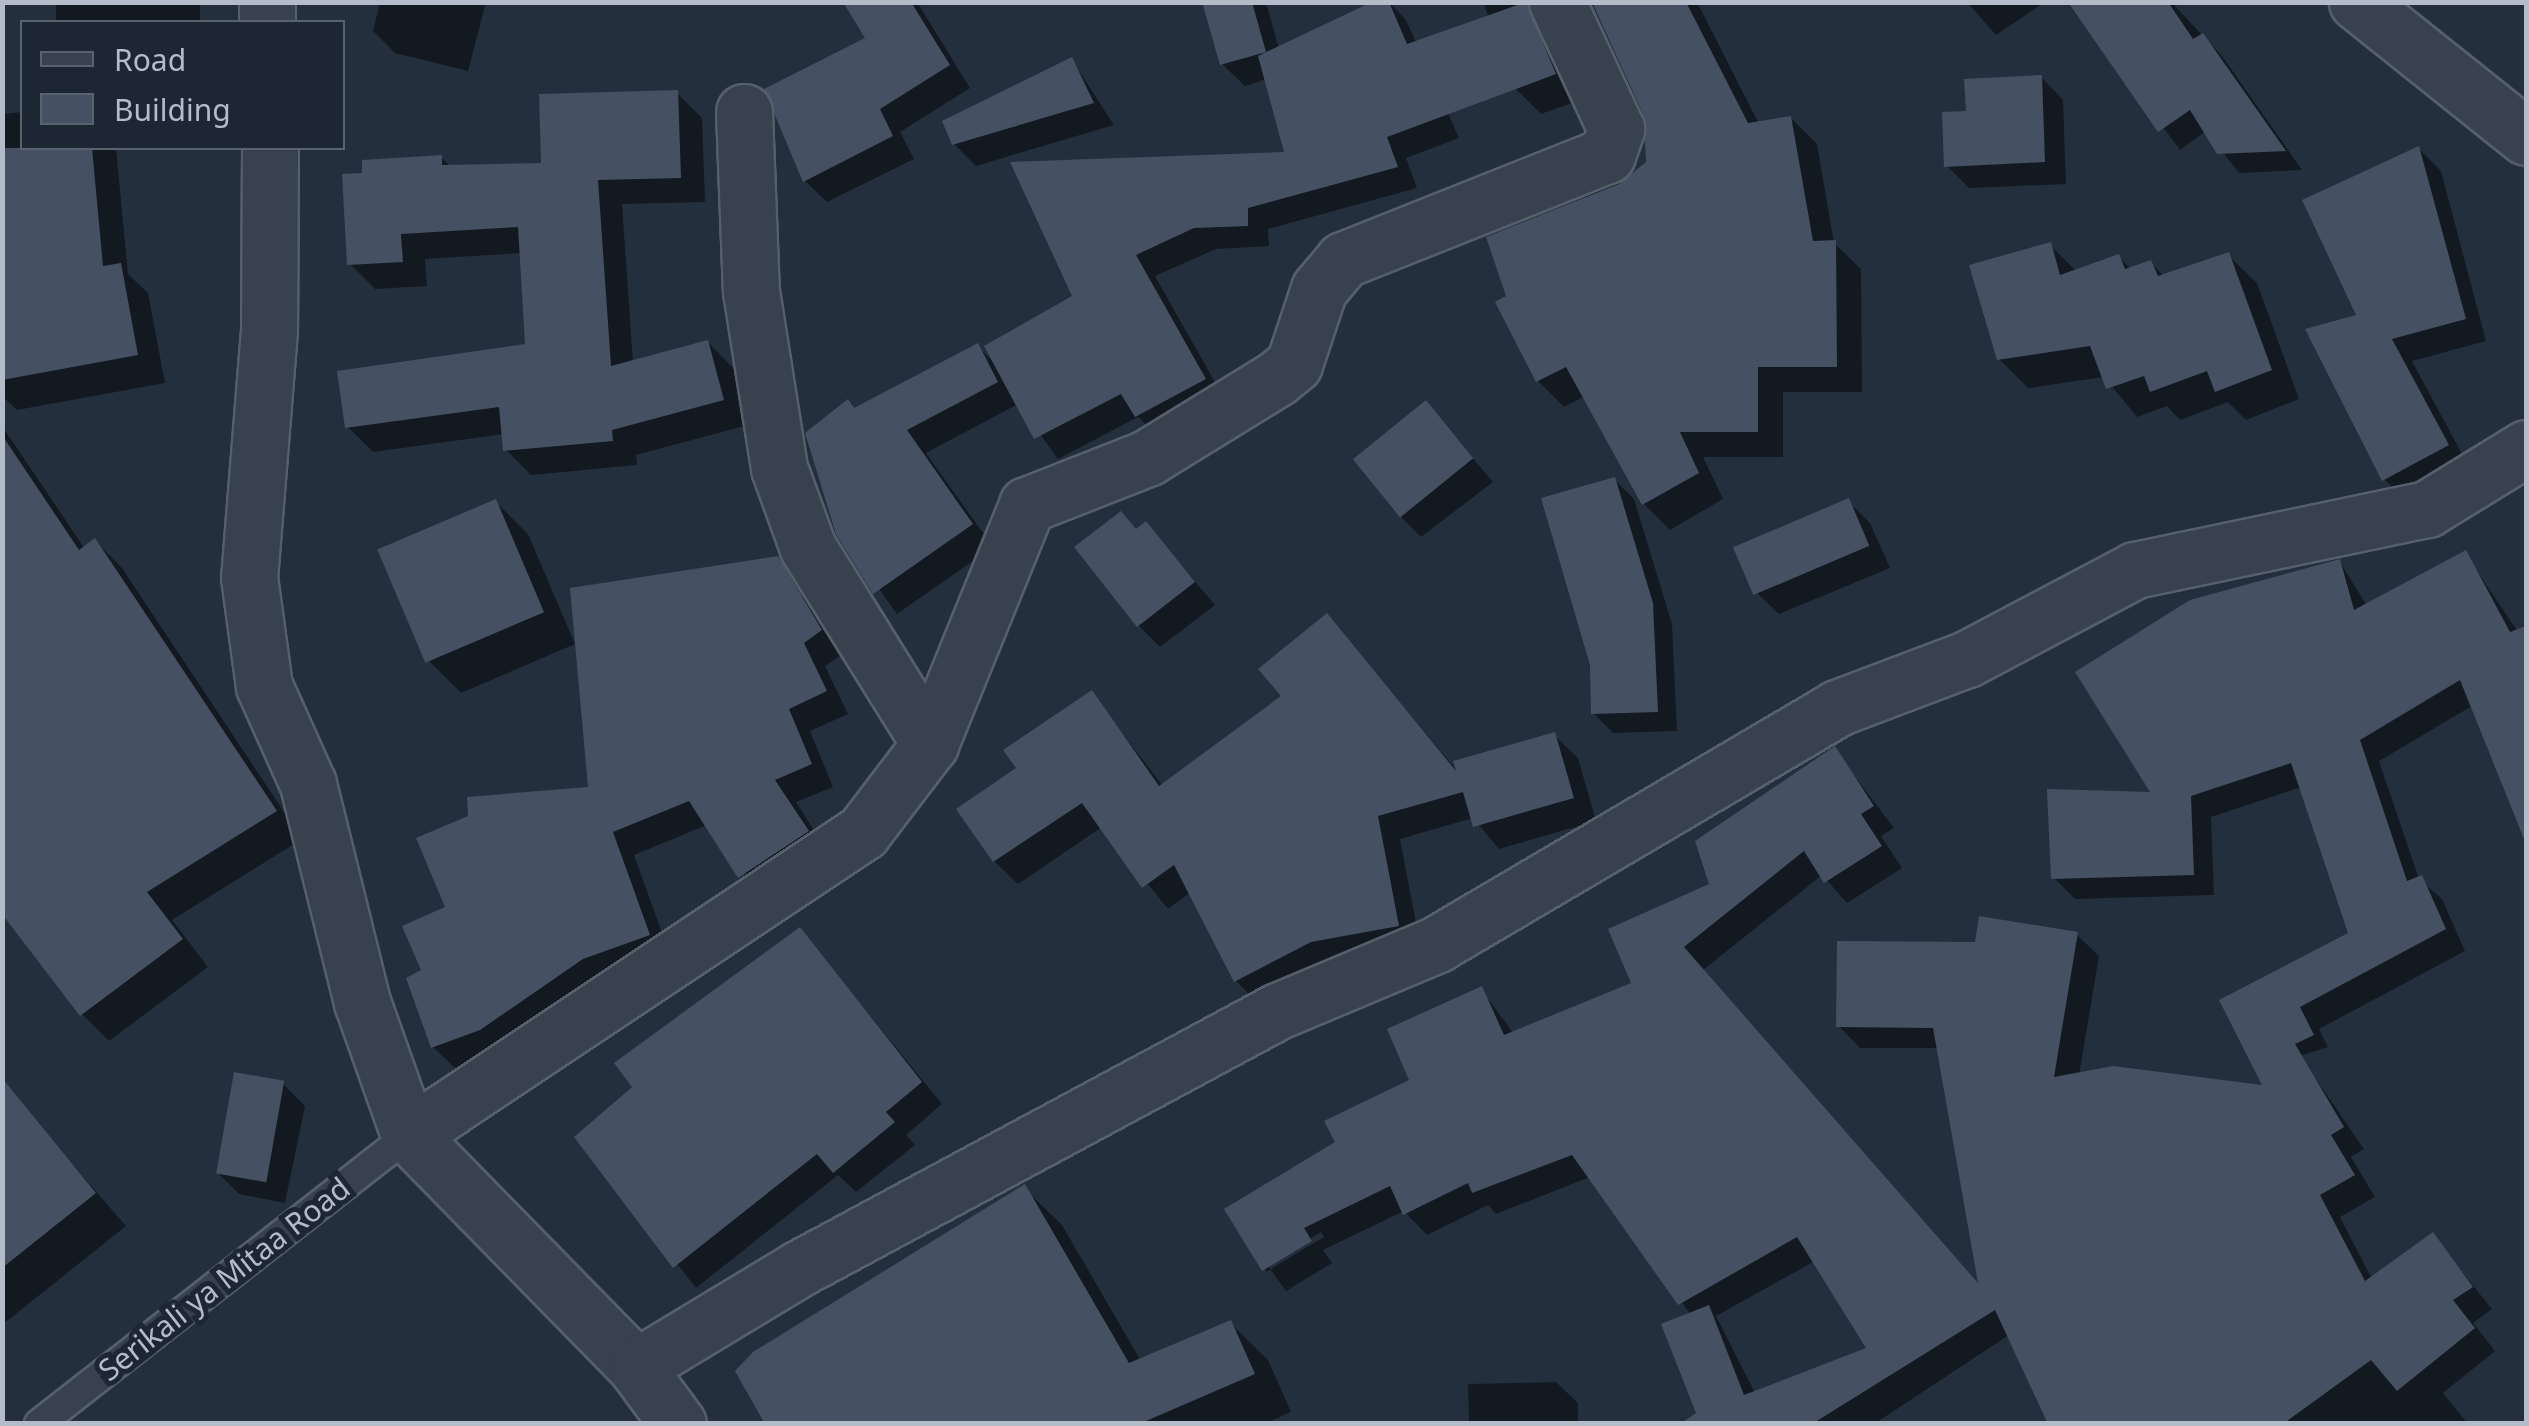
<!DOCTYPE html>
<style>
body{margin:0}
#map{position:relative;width:2529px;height:1426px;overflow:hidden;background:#242f3e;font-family:"Noto Sans",sans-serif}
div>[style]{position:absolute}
.shadow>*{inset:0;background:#0007;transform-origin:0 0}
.building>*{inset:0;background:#455162;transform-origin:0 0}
.roads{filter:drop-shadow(2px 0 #565f6c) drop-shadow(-2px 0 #565f6c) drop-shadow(0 2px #565f6c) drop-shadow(0 -2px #565f6c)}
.service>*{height:28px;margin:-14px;padding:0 14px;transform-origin:14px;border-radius:14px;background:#38414e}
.minor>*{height:55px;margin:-27.5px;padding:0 27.5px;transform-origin:27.5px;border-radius:27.5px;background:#38414e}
span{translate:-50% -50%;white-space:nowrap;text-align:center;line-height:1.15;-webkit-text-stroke:10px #1d2633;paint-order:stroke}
.street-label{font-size:30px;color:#b4bcc9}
.frame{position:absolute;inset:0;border:5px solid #b4bcc9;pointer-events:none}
.legend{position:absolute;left:20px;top:20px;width:325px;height:130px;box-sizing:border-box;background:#1d2633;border:2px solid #59626f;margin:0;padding:12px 18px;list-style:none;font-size:30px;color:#b4bcc9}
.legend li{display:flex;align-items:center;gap:20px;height:50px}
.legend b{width:50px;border:2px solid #59626f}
</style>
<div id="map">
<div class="shadow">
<i style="left:56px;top:2px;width:144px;height:24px"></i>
<i style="clip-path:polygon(380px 2px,486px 2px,468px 71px,395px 53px,373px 31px)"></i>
<i style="clip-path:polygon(846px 2px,917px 2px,970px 88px,900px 132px,914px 159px,827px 202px,805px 181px,869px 38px)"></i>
<i style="clip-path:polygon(1205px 2px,1266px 2px,1279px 49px,1389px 2px,1406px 20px,1459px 138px,1406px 158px,1417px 188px,1268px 229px,1269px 246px,1216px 249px,1155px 276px,1225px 400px,1158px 437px,1138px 417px,1058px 459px,1018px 404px,926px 453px,993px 547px,897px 614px,839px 533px,856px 410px,977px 346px,994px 362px,1075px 297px,1014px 164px,1288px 155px,1267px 79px,1245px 86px,1222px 64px)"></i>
<i style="clip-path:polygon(1483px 2px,1573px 2px,1580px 100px,1541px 114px,1515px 88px)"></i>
<i style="clip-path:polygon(1594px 2px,1697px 2px,1759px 124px,1791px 118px,1817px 144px,1834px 243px,1861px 269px,1862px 392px,1783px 392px,1783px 457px,1703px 457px,1723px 499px,1670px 530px,1644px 504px,1585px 396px,1564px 407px,1538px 381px,1560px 210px,1649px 164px,1647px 115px)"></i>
<i style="clip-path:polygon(1967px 2px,2045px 2px,1996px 35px)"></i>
<i style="clip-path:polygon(2123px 2px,2171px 2px,2222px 56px,2302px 170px,2239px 173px,2206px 131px,2180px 150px,2088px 27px)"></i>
<i style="clip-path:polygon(1072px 60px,1114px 125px,976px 166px,954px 144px)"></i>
<i style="clip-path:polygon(2041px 77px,2063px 100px,2066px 184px,1969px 188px,1947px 166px)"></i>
<i style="clip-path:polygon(677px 93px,702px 118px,705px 202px,622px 204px,633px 362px,708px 342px,733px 368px,748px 425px,636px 455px,637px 465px,531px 475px,505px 449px,504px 434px,373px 452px,348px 427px,528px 346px,522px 253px,425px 259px,427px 286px,375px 289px,350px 264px,441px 157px,451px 167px,544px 166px)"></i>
<i style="clip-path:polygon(22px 112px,22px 148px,116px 148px,128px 274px,148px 293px,165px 383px,17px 410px,2px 396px,2px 114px)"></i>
<i style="clip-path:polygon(2419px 149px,2441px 171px,2486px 341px,2412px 361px,2469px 467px,2406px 501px,2384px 479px,2360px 316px)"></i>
<i style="clip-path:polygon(2050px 245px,2077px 272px,2119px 257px,2131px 269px,2151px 263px,2165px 277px,2228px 255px,2257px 283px,2299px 399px,2246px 420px,2228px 402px,2180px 420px,2167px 406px,2137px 417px,2104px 377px,2028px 388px,1999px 359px)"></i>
<i style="clip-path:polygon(1426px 403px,1493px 482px,1421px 537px,1399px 515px)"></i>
<i style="clip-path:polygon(2px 426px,85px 549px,95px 541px,122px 568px,302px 839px,172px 920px,208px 967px,109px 1041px,82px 1014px,2px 552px)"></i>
<i style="clip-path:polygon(1615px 480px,1634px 499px,1672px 624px,1677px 731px,1613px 733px,1593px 713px)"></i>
<i style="clip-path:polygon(1848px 501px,1870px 523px,1890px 568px,1779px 614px,1756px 592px)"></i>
<i style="clip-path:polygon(496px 502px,528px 534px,575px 644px,461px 693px,429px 661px)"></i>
<i style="clip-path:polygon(1146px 524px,1215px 605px,1160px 647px,1138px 625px,1138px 531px)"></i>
<i style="clip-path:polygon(evenodd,2465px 553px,2518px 632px,2526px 629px,2526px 796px,2491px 757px,2472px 706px,2379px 761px,2419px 879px,2442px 899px,2465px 951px,2319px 1029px,2328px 1047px,2300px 1056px,2364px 1149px,2351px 1157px,2375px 1197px,2340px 1217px,2372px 1279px,2432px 1235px,2492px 1309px,2473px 1323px,2495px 1351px,2443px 1393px,2468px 1424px,2051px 1424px,2009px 1335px,1874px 1424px,1703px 1424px,1664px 1325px,1691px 1315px,1590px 1177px,1496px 1214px,1488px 1205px,1427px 1235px,1404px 1211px,1323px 1250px,1332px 1263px,1286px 1291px,1228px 1210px,1338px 1143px,1328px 1122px,1413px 1081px,1390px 1030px,1481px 989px,1514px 1034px,1634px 984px,1612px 930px,1712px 885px,1698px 842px,1834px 749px,1894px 828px,1881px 836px,1902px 868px,1847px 903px,1822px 875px,1703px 970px,1982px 1288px,1939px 1048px,1860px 1048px,1839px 1026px,1840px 944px,1977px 945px,1981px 919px,2077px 935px,2099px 956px,2079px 1075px,2113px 1068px,2266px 1088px,2222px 1001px,2351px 934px,2302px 787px,2211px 817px,2214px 895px,2075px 899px,2054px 878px,2050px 792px,2154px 794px,2078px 673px,2191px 602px,2340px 562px,2367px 606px,2465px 553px,1321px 1232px,1324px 1237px,1266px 1272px,1266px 1266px,1321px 1232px,2465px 553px,1815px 1261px,1870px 1349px,1755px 1393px,1716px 1316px,1815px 1261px)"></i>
<i style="clip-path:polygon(777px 559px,843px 654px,825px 666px,848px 714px,810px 731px,833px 787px,796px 802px,829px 854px,763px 898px,707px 825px,634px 855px,671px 958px,456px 1069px,433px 1047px,425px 972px,449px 908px,591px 789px)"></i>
<i style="clip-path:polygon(1327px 616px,1459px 773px,1554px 735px,1578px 758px,1596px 821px,1499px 849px,1473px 818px,1400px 839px,1421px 949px,1259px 1004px,1236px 981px,1191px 892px,1168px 909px,1102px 827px,1018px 884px,994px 861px,1019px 769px,1091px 693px,1163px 786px,1284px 696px)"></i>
<i style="clip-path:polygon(800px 930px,942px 1104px,906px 1135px,915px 1145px,856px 1192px,838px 1175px,696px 1288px,578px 1137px)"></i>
<i style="clip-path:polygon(283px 1084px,305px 1106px,285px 1203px,239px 1194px,217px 1172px)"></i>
<i style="clip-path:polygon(27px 1112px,126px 1226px,2px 1325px,2px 1132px)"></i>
<i style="clip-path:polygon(1024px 1188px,1062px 1225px,1141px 1361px,1230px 1323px,1268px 1360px,1291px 1412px,1264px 1424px,765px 1424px)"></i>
<i style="clip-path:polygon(1556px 1382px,1578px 1403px,1578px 1424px,1469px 1424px,1468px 1384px)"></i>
</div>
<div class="building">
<i style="clip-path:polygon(843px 2px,911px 2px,950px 65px,880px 109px,893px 136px,803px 182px,764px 89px,865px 38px)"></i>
<i style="clip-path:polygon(1202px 2px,1252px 2px,1266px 52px,1220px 65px)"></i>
<i style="clip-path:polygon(1372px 2px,1389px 2px,1407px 44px,1526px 2px,1556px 74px,1387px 137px,1398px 167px,1248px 208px,1248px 226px,1194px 228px,1136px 255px,1206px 379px,1135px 417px,1121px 394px,1034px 439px,984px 346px,1072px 296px,1010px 162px,1284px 152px,1258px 56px)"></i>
<i style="clip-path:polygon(1592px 2px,1686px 2px,1748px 123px,1791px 116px,1813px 241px,1836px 240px,1837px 367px,1758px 367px,1758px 432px,1680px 432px,1699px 473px,1642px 505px,1566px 367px,1536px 382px,1495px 302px,1506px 296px,1486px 237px,1619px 184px,1646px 162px,1644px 116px)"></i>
<i style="clip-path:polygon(2068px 2px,2168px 2px,2193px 39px,2203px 33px,2286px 151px,2217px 154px,2190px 110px,2158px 132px)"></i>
<i style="clip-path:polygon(1072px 57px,1094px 103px,952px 145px,942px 121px)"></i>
<i style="clip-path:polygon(2042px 75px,2045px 162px,1944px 167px,1942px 112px,1966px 111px,1964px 79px)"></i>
<i style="clip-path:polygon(678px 90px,681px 178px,598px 180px,611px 366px,708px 340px,724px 400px,612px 430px,613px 441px,503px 451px,499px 407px,345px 428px,337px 371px,525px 344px,518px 227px,401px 234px,403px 262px,347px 265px,342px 174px,362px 173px,362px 160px,442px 155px,442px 165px,541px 163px,539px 94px)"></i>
<i style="clip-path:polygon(2419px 146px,2466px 319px,2392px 339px,2449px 445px,2382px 481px,2305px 329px,2356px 315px,2302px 200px)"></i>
<i style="clip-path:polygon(2px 148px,92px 148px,103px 266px,121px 263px,138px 355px,2px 380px)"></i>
<i style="clip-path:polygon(2051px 242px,2060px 275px,2119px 254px,2125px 269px,2151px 260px,2158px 276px,2229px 252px,2272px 370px,2215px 392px,2207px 371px,2150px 392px,2144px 376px,2106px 389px,2090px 346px,1997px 360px,1969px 265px)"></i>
<i style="clip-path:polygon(978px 343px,998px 382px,907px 430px,973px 524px,873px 594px,836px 534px,805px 433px,848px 399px,854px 408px)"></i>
<i style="left:1426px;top:400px;width:75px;height:94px;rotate:51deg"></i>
<i style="clip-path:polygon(2px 435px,79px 550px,95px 538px,277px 811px,147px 892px,183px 939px,80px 1016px,2px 914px)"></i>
<i style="clip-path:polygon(1615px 477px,1653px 603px,1658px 712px,1591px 714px,1590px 665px,1541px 498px)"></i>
<i style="left:1849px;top:498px;width:52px;height:126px;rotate:67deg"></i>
<i style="left:496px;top:499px;width:123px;height:129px;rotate:67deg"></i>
<i style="clip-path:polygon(1121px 511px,1136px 529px,1146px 521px,1195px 582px,1137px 627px,1074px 547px)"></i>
<i style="clip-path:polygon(2466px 550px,2510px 632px,2526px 626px,2526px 844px,2460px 680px,2360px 740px,2407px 881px,2422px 875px,2446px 929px,2300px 1007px,2314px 1035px,2295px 1044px,2344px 1127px,2331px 1135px,2355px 1175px,2320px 1195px,2365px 1281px,2433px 1232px,2473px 1287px,2453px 1300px,2475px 1328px,2397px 1391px,2371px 1360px,2283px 1424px,2048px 1424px,1995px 1310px,1812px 1424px,1680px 1424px,1696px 1413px,1661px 1324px,1709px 1305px,1744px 1395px,1866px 1348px,1797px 1237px,1678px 1305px,1572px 1155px,1472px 1193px,1468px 1183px,1403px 1215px,1390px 1186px,1304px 1228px,1312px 1241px,1262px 1271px,1224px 1209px,1335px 1142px,1324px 1121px,1409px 1080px,1387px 1029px,1482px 986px,1504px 1035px,1631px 983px,1608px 929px,1709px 884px,1695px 841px,1835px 746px,1874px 806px,1861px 814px,1882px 846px,1824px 883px,1804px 851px,1684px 947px,1978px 1283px,1933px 1028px,1836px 1027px,1837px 941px,1975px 942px,1979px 916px,2078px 932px,2054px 1077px,2113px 1066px,2262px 1085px,2219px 1000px,2348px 933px,2291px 763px,2191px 796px,2194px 875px,2051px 879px,2047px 789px,2150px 792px,2075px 672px,2190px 600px,2340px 559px,2354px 610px)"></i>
<i style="clip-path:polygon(778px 556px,822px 630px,804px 643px,827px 691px,789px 709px,812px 764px,775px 780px,809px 831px,738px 878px,689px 801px,613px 832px,650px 935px,583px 959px,480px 1030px,431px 1048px,406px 978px,421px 970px,402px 926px,445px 907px,416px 838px,468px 816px,467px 797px,588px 787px,570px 588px)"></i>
<i style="clip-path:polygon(1327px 613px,1456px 771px,1453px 761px,1555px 732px,1574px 798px,1473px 827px,1463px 792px,1378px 816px,1399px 926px,1311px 942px,1234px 982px,1174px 865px,1142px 888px,1082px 803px,993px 862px,956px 809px,1016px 768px,1003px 750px,1092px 690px,1159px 786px,1281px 696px,1258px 669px)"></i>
<i style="clip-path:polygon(800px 927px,922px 1082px,886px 1112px,895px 1122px,833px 1173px,817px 1154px,673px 1268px,574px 1137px,632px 1087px,614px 1063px)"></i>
<i style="left:234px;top:1072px;width:51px;height:103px;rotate:10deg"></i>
<i style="clip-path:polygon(2px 1078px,96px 1193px,2px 1268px)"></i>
<i style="clip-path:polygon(1025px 1184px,1129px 1363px,1231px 1320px,1255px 1374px,1139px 1424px,765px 1424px,735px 1371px,753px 1352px)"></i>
</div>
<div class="roads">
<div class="service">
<i style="left:39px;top:1424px;width:469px;rotate:-38deg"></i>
</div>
<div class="minor">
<i style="left:267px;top:2px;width:20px;rotate:90deg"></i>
<i style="left:2357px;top:2px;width:216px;rotate:38.6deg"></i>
<i style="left:744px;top:112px;width:179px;rotate:87.8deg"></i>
<i style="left:751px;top:291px;width:179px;rotate:81deg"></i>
<i style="left:779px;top:468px;width:85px;rotate:70.1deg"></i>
<i style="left:808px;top:548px;width:231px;rotate:58.1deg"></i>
<i style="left:270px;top:148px;width:182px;rotate:90.3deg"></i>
<i style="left:269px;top:330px;width:248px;rotate:94.6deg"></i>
<i style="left:249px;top:577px;width:110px;rotate:82.2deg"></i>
<i style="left:264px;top:686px;width:107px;rotate:65.8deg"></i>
<i style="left:308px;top:784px;width:225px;rotate:76.1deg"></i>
<i style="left:362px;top:1002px;width:141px;rotate:70.5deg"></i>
<i style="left:409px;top:1135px;width:325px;rotate:45.6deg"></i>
<i style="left:636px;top:1367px;width:71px;rotate:53.6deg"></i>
<i style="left:409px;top:1135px;width:546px;rotate:-33.72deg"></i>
<i style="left:863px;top:832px;width:111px;rotate:-52.7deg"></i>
<i style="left:930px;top:744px;width:258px;rotate:-67.9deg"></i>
<i style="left:1027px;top:505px;width:129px;rotate:-21.4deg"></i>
<i style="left:1147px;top:458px;width:153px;rotate:-31.6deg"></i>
<i style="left:1277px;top:378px;width:22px;rotate:-39deg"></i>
<i style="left:1294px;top:364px;width:79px;rotate:-71.6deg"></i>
<i style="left:1319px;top:289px;width:38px;rotate:-50deg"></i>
<i style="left:1343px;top:260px;width:284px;rotate:-21.7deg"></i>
<i style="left:1607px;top:155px;width:28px;rotate:-71deg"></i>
<i style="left:1616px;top:129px;width:140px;rotate:-114.9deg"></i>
<i style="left:636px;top:1367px;width:192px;rotate:-31.1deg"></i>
<i style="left:800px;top:1268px;width:543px;rotate:-28.27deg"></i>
<i style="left:1278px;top:1011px;width:173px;rotate:-22.8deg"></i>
<i style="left:1437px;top:944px;width:464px;rotate:-30.5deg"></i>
<i style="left:1837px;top:708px;width:139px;rotate:-20.7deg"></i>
<i style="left:1967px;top:659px;width:190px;rotate:-27.9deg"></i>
<i style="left:2135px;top:570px;width:298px;rotate:-11.8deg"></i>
<i style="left:2427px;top:509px;width:116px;rotate:-31.6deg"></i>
</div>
</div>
<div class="street-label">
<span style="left:224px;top:1279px;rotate:-38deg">Serikali ya Mitaa Road</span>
</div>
<div class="frame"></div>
<ul class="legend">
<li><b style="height:12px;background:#38414e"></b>Road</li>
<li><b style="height:28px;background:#455162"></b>Building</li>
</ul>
</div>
